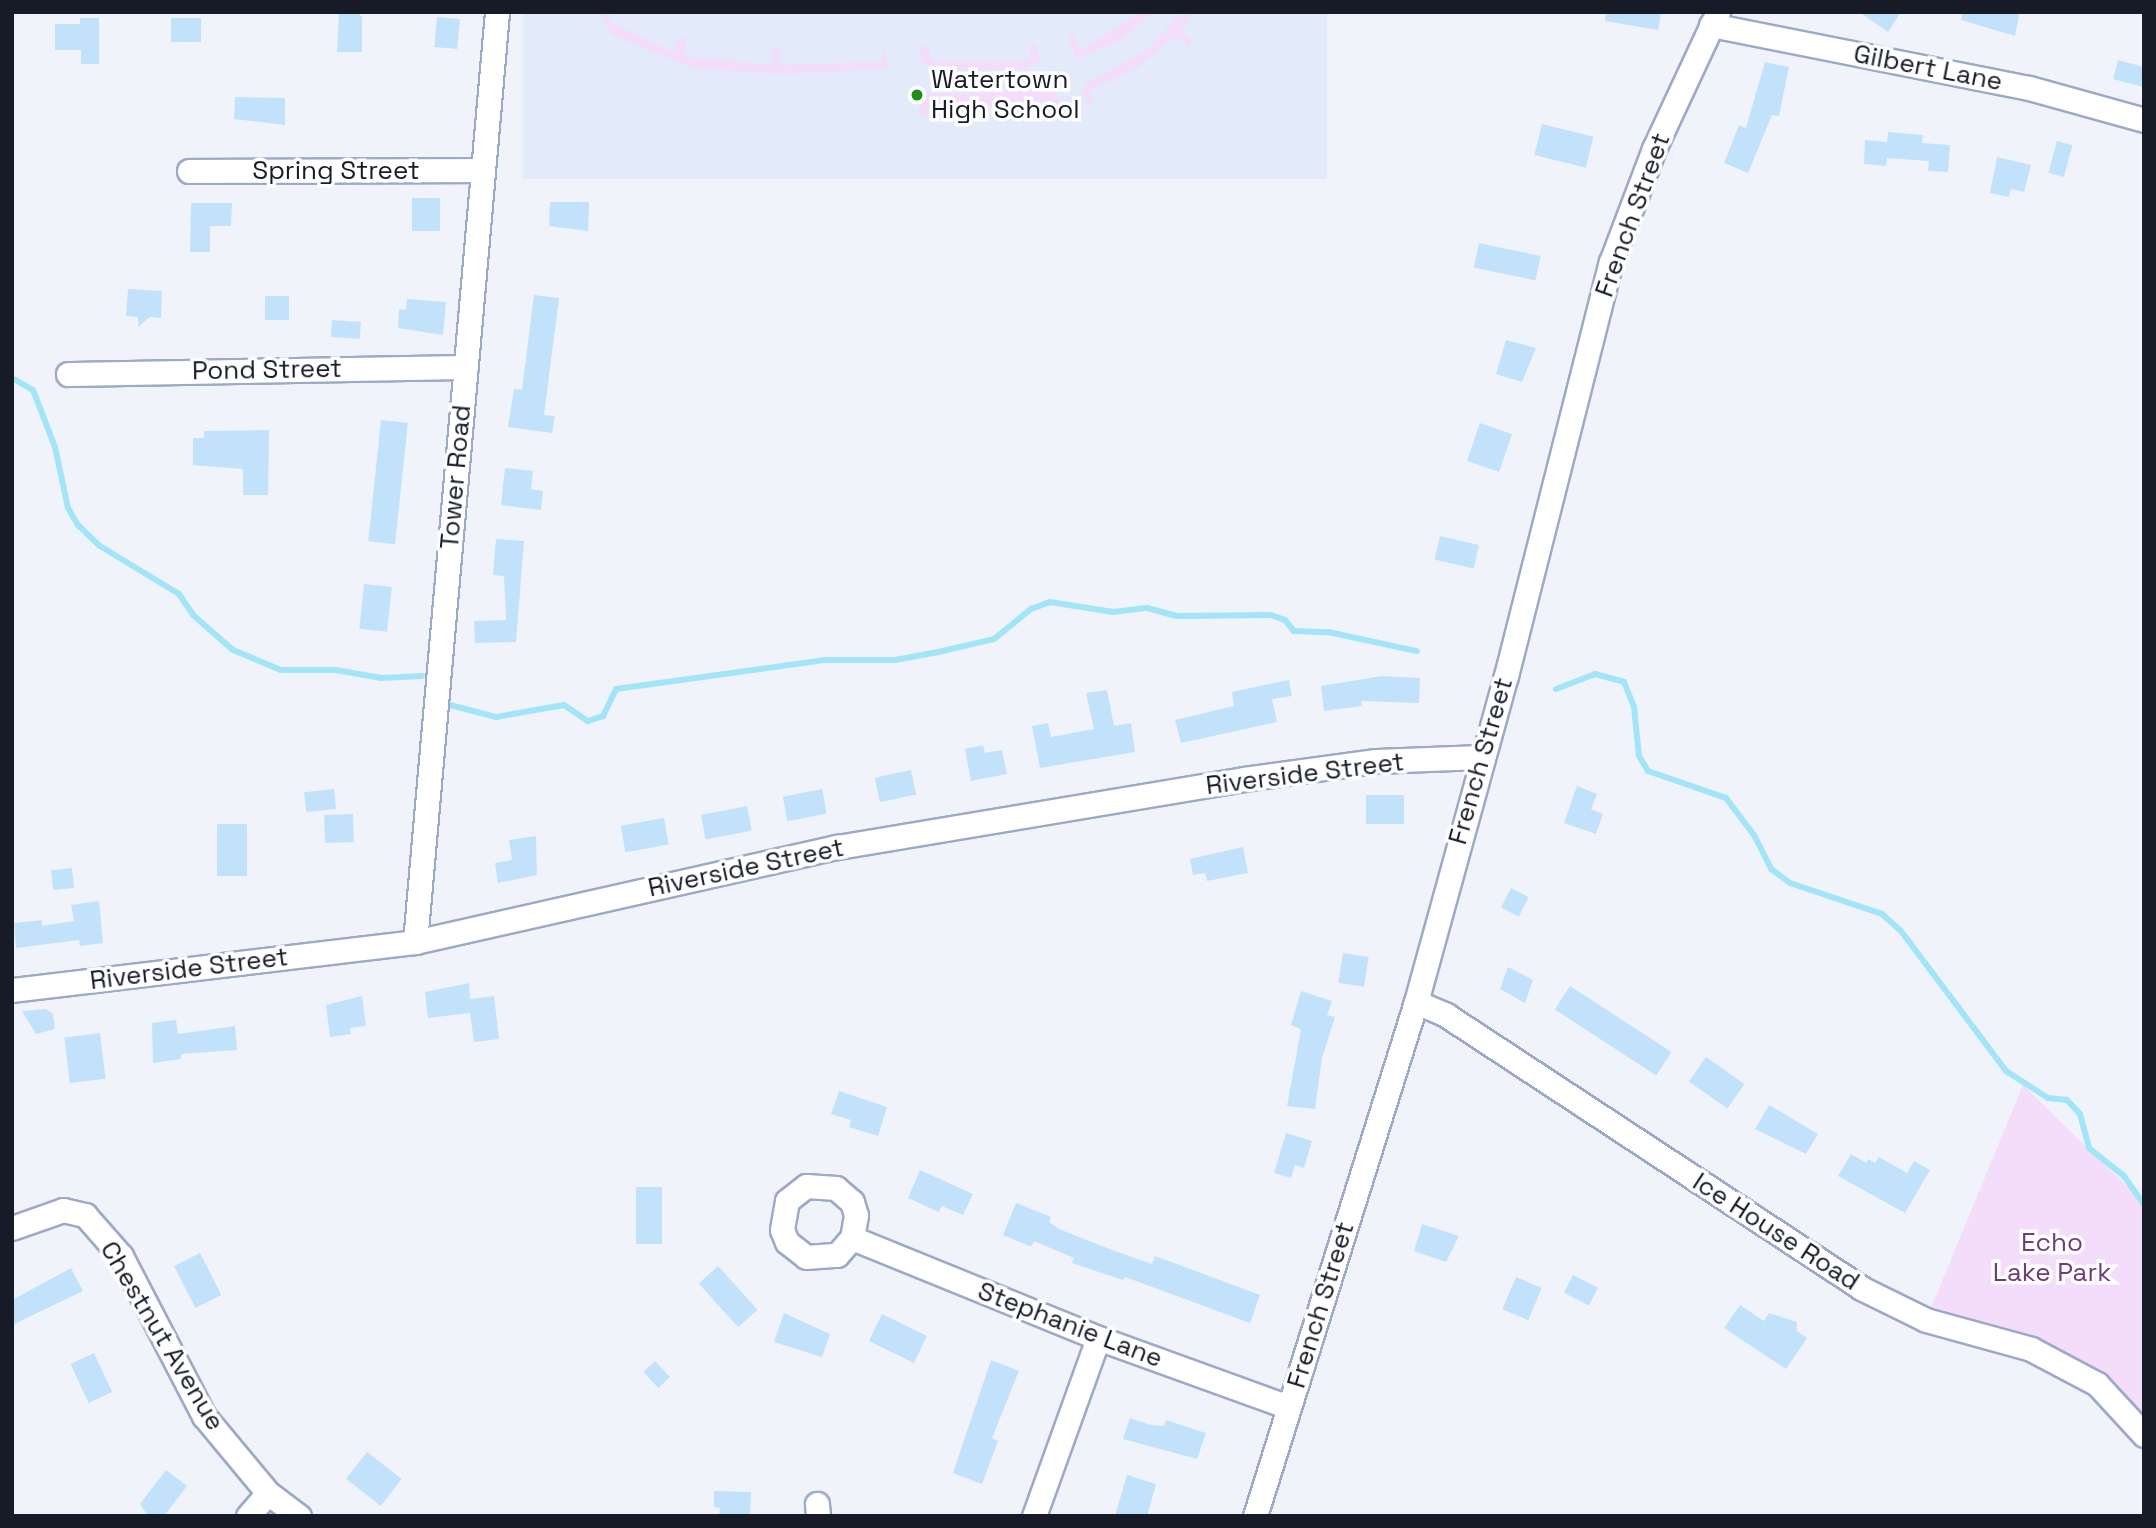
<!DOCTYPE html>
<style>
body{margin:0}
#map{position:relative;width:2156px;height:1528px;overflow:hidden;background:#f1f3fa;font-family:"Space Grotesk",sans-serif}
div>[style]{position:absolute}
.built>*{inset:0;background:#e3eafa;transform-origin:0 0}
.green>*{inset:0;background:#f4dcfb}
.stream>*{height:6px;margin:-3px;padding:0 3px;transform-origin:3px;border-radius:3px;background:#a2e5f8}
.building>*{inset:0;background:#c2e2fb;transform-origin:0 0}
.roads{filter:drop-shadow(2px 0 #9ca9c8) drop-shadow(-2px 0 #9ca9c8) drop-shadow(0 2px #9ca9c8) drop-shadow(0 -2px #9ca9c8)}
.minor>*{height:23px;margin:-11.5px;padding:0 11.5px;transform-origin:11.5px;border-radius:11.5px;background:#fff}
.dots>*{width:19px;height:19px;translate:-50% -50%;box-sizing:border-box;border:4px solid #fff;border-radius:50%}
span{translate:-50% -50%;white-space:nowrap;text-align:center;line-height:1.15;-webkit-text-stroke:7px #fff;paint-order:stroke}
.street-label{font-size:26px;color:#171b27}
.poi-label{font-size:26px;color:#171b27}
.left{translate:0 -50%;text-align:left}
.park-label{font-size:26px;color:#6f3b7f}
.frame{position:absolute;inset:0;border:14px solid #171b27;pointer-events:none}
</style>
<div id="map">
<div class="built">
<i style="left:523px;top:12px;width:804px;height:167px"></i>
</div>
<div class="green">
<i style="clip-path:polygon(600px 12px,613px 12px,608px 21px,673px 52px,678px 38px,687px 38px,684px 56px,772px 65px,773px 49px,779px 47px,781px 65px,882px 62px,885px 45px,888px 69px,779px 74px,697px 69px,612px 35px)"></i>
<i style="clip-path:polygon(1141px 12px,1154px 12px,1122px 39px,1077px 59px,1068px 37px,1074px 36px,1080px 50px)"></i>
<i style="clip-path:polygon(1183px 12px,1194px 12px,1181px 31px,1191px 40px,1190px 46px,1175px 37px,1134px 70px,1089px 90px,1093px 102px,1088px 105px,1083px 91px,1088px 82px,1144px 52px)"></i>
<i style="clip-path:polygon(1035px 43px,1040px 61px,1026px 69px,930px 71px,919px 57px,921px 47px,929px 45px,931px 61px,1031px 61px,1030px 46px)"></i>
<i style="clip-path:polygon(1051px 91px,1060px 100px,1058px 114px,1049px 100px,1000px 102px,997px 118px,992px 117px,990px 103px,933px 103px,930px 119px,920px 115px,919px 102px,926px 94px)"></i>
<i style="clip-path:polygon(2023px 1085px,2144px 1203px,2144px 1435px,2097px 1384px,1926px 1320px)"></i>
</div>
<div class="stream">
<i style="left:12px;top:378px;width:24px;rotate:30deg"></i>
<i style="left:33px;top:390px;width:61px;rotate:68.9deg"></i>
<i style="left:55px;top:447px;width:62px;rotate:78deg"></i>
<i style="left:68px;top:508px;width:20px;rotate:60deg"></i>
<i style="left:78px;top:525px;width:30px;rotate:44deg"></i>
<i style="left:100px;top:546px;width:92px;rotate:31.3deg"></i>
<i style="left:179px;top:594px;width:25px;rotate:56deg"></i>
<i style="left:193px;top:615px;width:53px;rotate:41.2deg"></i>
<i style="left:233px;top:650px;width:52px;rotate:22.6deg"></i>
<i style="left:281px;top:670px;width:55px"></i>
<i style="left:336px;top:670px;width:46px;rotate:10.1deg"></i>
<i style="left:381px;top:678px;width:41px;rotate:-2.8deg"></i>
<i style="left:1556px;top:689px;width:42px;rotate:-21deg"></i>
<i style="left:1595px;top:674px;width:30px;rotate:15deg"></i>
<i style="left:1624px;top:682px;width:27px;rotate:68deg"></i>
<i style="left:1634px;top:707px;width:49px;rotate:84.2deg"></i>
<i style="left:1639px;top:756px;width:17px;rotate:59deg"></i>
<i style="left:1648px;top:771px;width:83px;rotate:19.1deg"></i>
<i style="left:1726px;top:798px;width:46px;rotate:52.9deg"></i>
<i style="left:1754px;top:835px;width:38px;rotate:63deg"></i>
<i style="left:1771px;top:869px;width:24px;rotate:36deg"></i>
<i style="left:1790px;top:883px;width:97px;rotate:18.6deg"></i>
<i style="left:1882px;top:914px;width:25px;rotate:42deg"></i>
<i style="left:1901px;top:931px;width:175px;rotate:53.1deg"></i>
<i style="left:2006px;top:1071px;width:50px;rotate:32.7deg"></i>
<i style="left:2048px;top:1098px;width:19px;rotate:6deg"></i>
<i style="left:2067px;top:1100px;width:19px;rotate:47deg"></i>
<i style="left:2080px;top:1114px;width:35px;rotate:75deg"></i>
<i style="left:2089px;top:1148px;width:45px;rotate:38.7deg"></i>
<i style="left:2124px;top:1176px;width:35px;rotate:55deg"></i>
<i style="left:450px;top:705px;width:48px;rotate:14.6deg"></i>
<i style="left:496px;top:717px;width:69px;rotate:-10deg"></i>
<i style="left:564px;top:705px;width:29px;rotate:34deg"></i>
<i style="left:588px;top:721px;width:16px;rotate:-18deg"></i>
<i style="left:603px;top:716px;width:30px;rotate:-64deg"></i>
<i style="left:616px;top:689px;width:210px;rotate:-7.9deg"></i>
<i style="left:824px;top:660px;width:71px"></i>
<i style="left:895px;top:660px;width:44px;rotate:-10.5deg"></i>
<i style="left:938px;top:652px;width:57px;rotate:-13.1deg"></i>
<i style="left:994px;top:639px;width:48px;rotate:-39deg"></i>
<i style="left:1031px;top:609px;width:20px;rotate:-20deg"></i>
<i style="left:1050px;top:602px;width:64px;rotate:9deg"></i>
<i style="left:1113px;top:612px;width:34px;rotate:-7deg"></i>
<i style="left:1147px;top:608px;width:30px;rotate:15deg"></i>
<i style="left:1176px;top:616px;width:95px;rotate:-0.6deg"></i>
<i style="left:1271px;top:615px;width:15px;rotate:20deg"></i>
<i style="left:1285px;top:620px;width:14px;rotate:51deg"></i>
<i style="left:1294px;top:631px;width:34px;rotate:2deg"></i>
<i style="left:1328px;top:632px;width:91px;rotate:12.1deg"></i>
</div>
<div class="building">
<i style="clip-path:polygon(339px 12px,358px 12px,362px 17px,362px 52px,337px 52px)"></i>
<i style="clip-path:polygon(1606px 12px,1661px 12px,1658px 30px,1605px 21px)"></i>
<i style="clip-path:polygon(1859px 12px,1901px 12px,1888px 32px)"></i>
<i style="clip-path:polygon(1962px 12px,2020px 12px,2015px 36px,1961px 20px)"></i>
<i style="left:437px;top:17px;width:23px;height:30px;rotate:5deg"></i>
<i style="clip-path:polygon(80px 18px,99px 18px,99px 64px,81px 64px,81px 50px,55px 50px,55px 24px,80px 24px)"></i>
<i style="left:201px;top:18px;width:24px;height:30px;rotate:90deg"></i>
<i style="clip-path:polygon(2118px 60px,2144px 67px,2144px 87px,2113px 79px)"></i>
<i style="clip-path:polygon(1765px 62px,1789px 67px,1779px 116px,1772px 115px,1748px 173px,1724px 163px,1739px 125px,1746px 128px)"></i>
<i style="clip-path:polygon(235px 97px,285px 98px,285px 125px,234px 119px)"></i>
<i style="left:1542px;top:124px;width:53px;height:32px;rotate:14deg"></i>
<i style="clip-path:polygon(1888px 132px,1923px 135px,1922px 143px,1950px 145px,1948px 172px,1928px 171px,1929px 161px,1887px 158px,1886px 166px,1864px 164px,1865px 140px,1887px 142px)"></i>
<i style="left:2057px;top:141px;width:16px;height:33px;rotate:15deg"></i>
<i style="clip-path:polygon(1997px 157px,2031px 165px,2024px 192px,2011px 189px,2009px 197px,1990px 193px)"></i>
<i style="left:440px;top:198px;width:33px;height:28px;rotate:90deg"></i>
<i style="clip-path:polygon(550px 202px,589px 202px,588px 231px,549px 226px)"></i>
<i style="clip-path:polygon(191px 203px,232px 203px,231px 226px,210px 226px,210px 252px,190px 252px)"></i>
<i style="left:1479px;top:243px;width:63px;height:25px;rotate:12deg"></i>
<i style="clip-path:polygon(128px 289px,162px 291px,161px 318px,150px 317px,138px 327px,138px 317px,126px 316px)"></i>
<i style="clip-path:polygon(534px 295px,559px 298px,544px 415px,555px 416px,552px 433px,508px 427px,514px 389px,522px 390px)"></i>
<i style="left:265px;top:296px;width:24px;height:24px"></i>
<i style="clip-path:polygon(407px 299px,446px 302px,443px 335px,398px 328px,399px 309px,406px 310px)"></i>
<i style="left:332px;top:320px;width:29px;height:17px;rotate:4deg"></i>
<i style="clip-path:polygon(1506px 340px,1536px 348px,1522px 382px,1496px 374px)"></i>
<i style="left:381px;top:420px;width:27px;height:122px;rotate:6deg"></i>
<i style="left:1480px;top:423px;width:34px;height:40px;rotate:19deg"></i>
<i style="clip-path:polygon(269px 430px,268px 495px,243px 495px,243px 469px,193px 465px,193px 438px,204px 438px,204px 431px)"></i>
<i style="clip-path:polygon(505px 468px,533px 471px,531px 489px,543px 491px,541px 510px,501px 505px)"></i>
<i style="left:1440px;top:536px;width:40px;height:24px;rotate:13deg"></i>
<i style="clip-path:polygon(496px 539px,524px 541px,516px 642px,475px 643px,474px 621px,506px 620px,504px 576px,493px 575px)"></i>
<i style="left:364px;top:584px;width:28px;height:45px;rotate:6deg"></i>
<i style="clip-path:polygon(1382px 676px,1420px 678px,1419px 703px,1361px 701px,1362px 706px,1324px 711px,1321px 686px)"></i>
<i style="clip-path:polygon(1289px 680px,1292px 696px,1272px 699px,1277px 722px,1181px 743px,1175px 720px,1234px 706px,1232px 692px)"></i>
<i style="clip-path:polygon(1107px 690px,1114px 726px,1131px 723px,1135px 752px,1040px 768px,1032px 726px,1048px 723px,1051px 737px,1094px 729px,1086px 693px)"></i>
<i style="clip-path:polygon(983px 745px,985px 753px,1002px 750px,1007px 774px,971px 781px,965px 749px)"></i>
<i style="left:911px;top:770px;width:25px;height:37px;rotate:78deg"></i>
<i style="clip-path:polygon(1577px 786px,1597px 794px,1591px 809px,1603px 814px,1596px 834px,1564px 823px)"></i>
<i style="left:334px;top:789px;width:20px;height:30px;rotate:84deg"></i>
<i style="left:822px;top:789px;width:25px;height:40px;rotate:79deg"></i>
<i style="left:1404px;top:795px;width:29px;height:38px;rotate:90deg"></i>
<i style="left:747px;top:806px;width:25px;height:47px;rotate:79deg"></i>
<i style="left:353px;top:814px;width:28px;height:29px;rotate:88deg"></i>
<i style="left:664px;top:818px;width:27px;height:44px;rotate:80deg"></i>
<i style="left:217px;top:824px;width:30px;height:52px"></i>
<i style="clip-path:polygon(536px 836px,537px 875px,498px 883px,495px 863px,512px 860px,509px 840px)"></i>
<i style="clip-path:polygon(1243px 847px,1248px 873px,1207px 881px,1205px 873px,1193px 875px,1190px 859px)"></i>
<i style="left:72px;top:868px;width:20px;height:21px;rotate:84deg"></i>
<i style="left:1511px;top:888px;width:20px;height:22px;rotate:27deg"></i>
<i style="clip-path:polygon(99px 901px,103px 943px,80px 946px,79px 940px,16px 948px,14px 923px,42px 920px,42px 926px,74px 921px,71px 905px)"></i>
<i style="left:1343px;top:953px;width:26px;height:30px;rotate:9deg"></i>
<i style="clip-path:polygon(1508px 967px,1533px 980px,1525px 1003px,1500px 989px)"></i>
<i style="clip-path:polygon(469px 983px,470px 999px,494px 996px,499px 1039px,474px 1042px,470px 1013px,428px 1018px,425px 992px)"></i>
<i style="left:1570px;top:986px;width:121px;height:28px;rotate:33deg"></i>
<i style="clip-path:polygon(1301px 991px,1332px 1001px,1327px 1015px,1335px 1017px,1322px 1058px,1315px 1109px,1287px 1106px,1301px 1029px,1291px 1025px)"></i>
<i style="clip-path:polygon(362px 996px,366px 1026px,350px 1028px,351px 1034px,330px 1037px,326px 1005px)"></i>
<i style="clip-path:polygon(46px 1009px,53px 1014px,55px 1029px,36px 1034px,22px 1011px)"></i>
<i style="clip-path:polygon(176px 1020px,178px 1034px,235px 1026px,237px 1050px,181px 1054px,181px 1059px,153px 1063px,152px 1023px)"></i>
<i style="left:100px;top:1033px;width:46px;height:36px;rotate:83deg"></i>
<i style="left:1706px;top:1057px;width:47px;height:30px;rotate:35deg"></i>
<i style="clip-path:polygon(839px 1091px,887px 1107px,878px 1136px,849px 1127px,851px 1120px,831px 1114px)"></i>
<i style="clip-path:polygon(1769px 1105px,1818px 1134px,1806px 1154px,1755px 1129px)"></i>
<i style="clip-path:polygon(1286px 1133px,1312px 1141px,1304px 1168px,1295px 1165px,1291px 1178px,1274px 1173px)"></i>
<i style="clip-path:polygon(1851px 1154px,1866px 1163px,1868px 1159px,1875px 1163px,1879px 1157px,1907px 1173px,1914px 1161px,1930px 1170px,1905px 1213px,1838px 1176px)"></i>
<i style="clip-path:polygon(920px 1170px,973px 1194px,963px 1215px,942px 1206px,939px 1212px,908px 1198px)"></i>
<i style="left:636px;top:1187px;width:26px;height:57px"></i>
<i style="clip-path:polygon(1016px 1203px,1051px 1217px,1049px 1222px,1059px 1229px,1112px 1250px,1152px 1264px,1155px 1256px,1260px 1295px,1250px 1323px,1125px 1277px,1123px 1280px,1072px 1263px,1074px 1258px,1034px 1241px,1031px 1247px,1003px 1235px)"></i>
<i style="clip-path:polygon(1422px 1224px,1459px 1236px,1446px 1262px,1414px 1251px)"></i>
<i style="left:200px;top:1253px;width:47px;height:29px;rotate:63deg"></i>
<i style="left:718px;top:1266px;width:59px;height:26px;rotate:48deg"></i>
<i style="clip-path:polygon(71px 1268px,83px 1291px,12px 1325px,12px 1300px)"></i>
<i style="left:1573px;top:1275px;width:28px;height:20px;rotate:27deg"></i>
<i style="left:1516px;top:1277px;width:28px;height:35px;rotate:23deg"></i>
<i style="clip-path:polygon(1740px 1305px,1764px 1321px,1769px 1313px,1797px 1322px,1797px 1331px,1807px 1338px,1786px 1369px,1724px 1328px)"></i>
<i style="clip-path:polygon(784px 1313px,830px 1334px,822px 1357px,774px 1342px)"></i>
<i style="left:882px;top:1314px;width:50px;height:30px;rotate:26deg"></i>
<i style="left:94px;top:1353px;width:43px;height:26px;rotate:65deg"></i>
<i style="clip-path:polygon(991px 1360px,1019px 1371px,992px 1438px,998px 1441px,982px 1484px,953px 1473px)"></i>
<i style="left:655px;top:1361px;width:22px;height:16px;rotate:47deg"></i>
<i style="clip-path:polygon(1130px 1418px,1151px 1425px,1164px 1426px,1166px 1420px,1206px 1433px,1197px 1459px,1123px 1439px)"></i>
<i style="left:367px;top:1452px;width:44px;height:34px;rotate:38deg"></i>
<i style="clip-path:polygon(166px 1470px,187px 1486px,164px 1516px,148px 1516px,140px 1504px)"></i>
<i style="clip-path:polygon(1127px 1475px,1156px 1484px,1147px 1516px,1115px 1516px)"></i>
<i style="clip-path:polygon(714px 1491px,751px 1492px,750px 1516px,719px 1516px,720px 1508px,714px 1507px)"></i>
</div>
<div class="roads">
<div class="minor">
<i style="left:1711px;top:25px;width:324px;rotate:11.2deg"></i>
<i style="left:2029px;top:88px;width:119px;rotate:15.5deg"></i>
<i style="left:189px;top:171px;width:294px;rotate:-0.2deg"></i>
<i style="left:68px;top:374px;width:398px;rotate:-1deg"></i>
<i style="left:415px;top:942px;width:934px;rotate:-84.96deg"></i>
<i style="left:12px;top:990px;width:406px;rotate:-6.8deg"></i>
<i style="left:415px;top:942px;width:434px;rotate:-12.7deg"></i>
<i style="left:838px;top:847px;width:412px;rotate:-9.5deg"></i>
<i style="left:1244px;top:779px;width:133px;rotate:-7.8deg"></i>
<i style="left:1376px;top:761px;width:105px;rotate:-2.2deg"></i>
<i style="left:1416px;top:1002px;width:33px;rotate:23deg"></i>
<i style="left:1446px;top:1015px;width:497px;rotate:33.3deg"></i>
<i style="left:1861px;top:1288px;width:72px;rotate:26.2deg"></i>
<i style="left:1926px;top:1320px;width:109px;rotate:15.4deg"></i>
<i style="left:2031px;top:1349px;width:75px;rotate:27.9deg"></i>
<i style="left:2097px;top:1384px;width:69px;rotate:47.3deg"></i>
<i style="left:12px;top:1228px;width:54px;rotate:-19.4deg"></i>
<i style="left:63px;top:1210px;width:23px;rotate:13deg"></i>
<i style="left:85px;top:1215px;width:55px;rotate:48.7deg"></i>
<i style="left:121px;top:1256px;width:180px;rotate:62.6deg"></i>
<i style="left:204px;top:1416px;width:100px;rotate:50.3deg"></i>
<i style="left:268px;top:1493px;width:39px;rotate:37deg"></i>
<i style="left:852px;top:1238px;width:23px;rotate:-80deg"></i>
<i style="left:856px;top:1215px;width:14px;rotate:-107deg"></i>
<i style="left:852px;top:1202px;width:21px;rotate:-139deg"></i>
<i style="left:836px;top:1188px;width:30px;rotate:-176deg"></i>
<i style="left:806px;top:1186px;width:24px;rotate:142deg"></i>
<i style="left:787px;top:1201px;width:29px;rotate:100deg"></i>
<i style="left:782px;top:1230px;width:13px;rotate:67deg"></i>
<i style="left:787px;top:1242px;width:24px;rotate:38deg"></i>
<i style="left:806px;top:1257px;width:31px;rotate:-4deg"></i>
<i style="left:837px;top:1255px;width:23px;rotate:-49deg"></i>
<i style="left:852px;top:1238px;width:266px;rotate:22.1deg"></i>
<i style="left:1098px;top:1338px;width:203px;rotate:19.9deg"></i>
<i style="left:817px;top:1504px;width:12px;rotate:85deg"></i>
<i style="left:248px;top:1516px;width:30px;rotate:-49deg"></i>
<i style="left:1034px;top:1516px;width:189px;rotate:-70.2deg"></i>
<i style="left:1255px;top:1516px;width:539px;rotate:-72.61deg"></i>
<i style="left:1416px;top:1002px;width:338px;rotate:-74.6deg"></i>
<i style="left:1506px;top:676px;width:427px;rotate:-75.8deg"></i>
<i style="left:1611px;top:262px;width:121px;rotate:-69.2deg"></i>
<i style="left:1654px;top:149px;width:151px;rotate:-65deg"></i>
</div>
</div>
<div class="dots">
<i style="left:917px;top:95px;background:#1c8f19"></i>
</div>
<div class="street-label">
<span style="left:1928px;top:68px;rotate:11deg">Gilbert Lane</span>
<span style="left:336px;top:171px">Spring Street</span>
<span style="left:1633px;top:215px;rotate:-70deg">French Street</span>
<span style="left:267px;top:370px;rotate:-1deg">Pond Street</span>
<span style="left:456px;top:477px;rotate:-85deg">Tower Road</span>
<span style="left:1481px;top:761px;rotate:-74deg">French Street</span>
<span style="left:1305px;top:774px;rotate:-7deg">Riverside Street</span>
<span style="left:746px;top:868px;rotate:-12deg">Riverside Street</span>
<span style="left:189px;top:969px;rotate:-7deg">Riverside Street</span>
<span style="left:1776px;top:1232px;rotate:33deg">Ice House Road</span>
<span style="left:1321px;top:1305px;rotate:-73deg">French Street</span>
<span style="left:1070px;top:1325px;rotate:21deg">Stephanie Lane</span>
<span style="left:162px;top:1336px;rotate:59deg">Chestnut Avenue</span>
</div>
<div class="poi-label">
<span class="left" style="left:931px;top:95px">Watertown<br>High School</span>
</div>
<div class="park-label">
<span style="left:2052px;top:1258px">Echo<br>Lake Park</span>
</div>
<div class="frame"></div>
</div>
